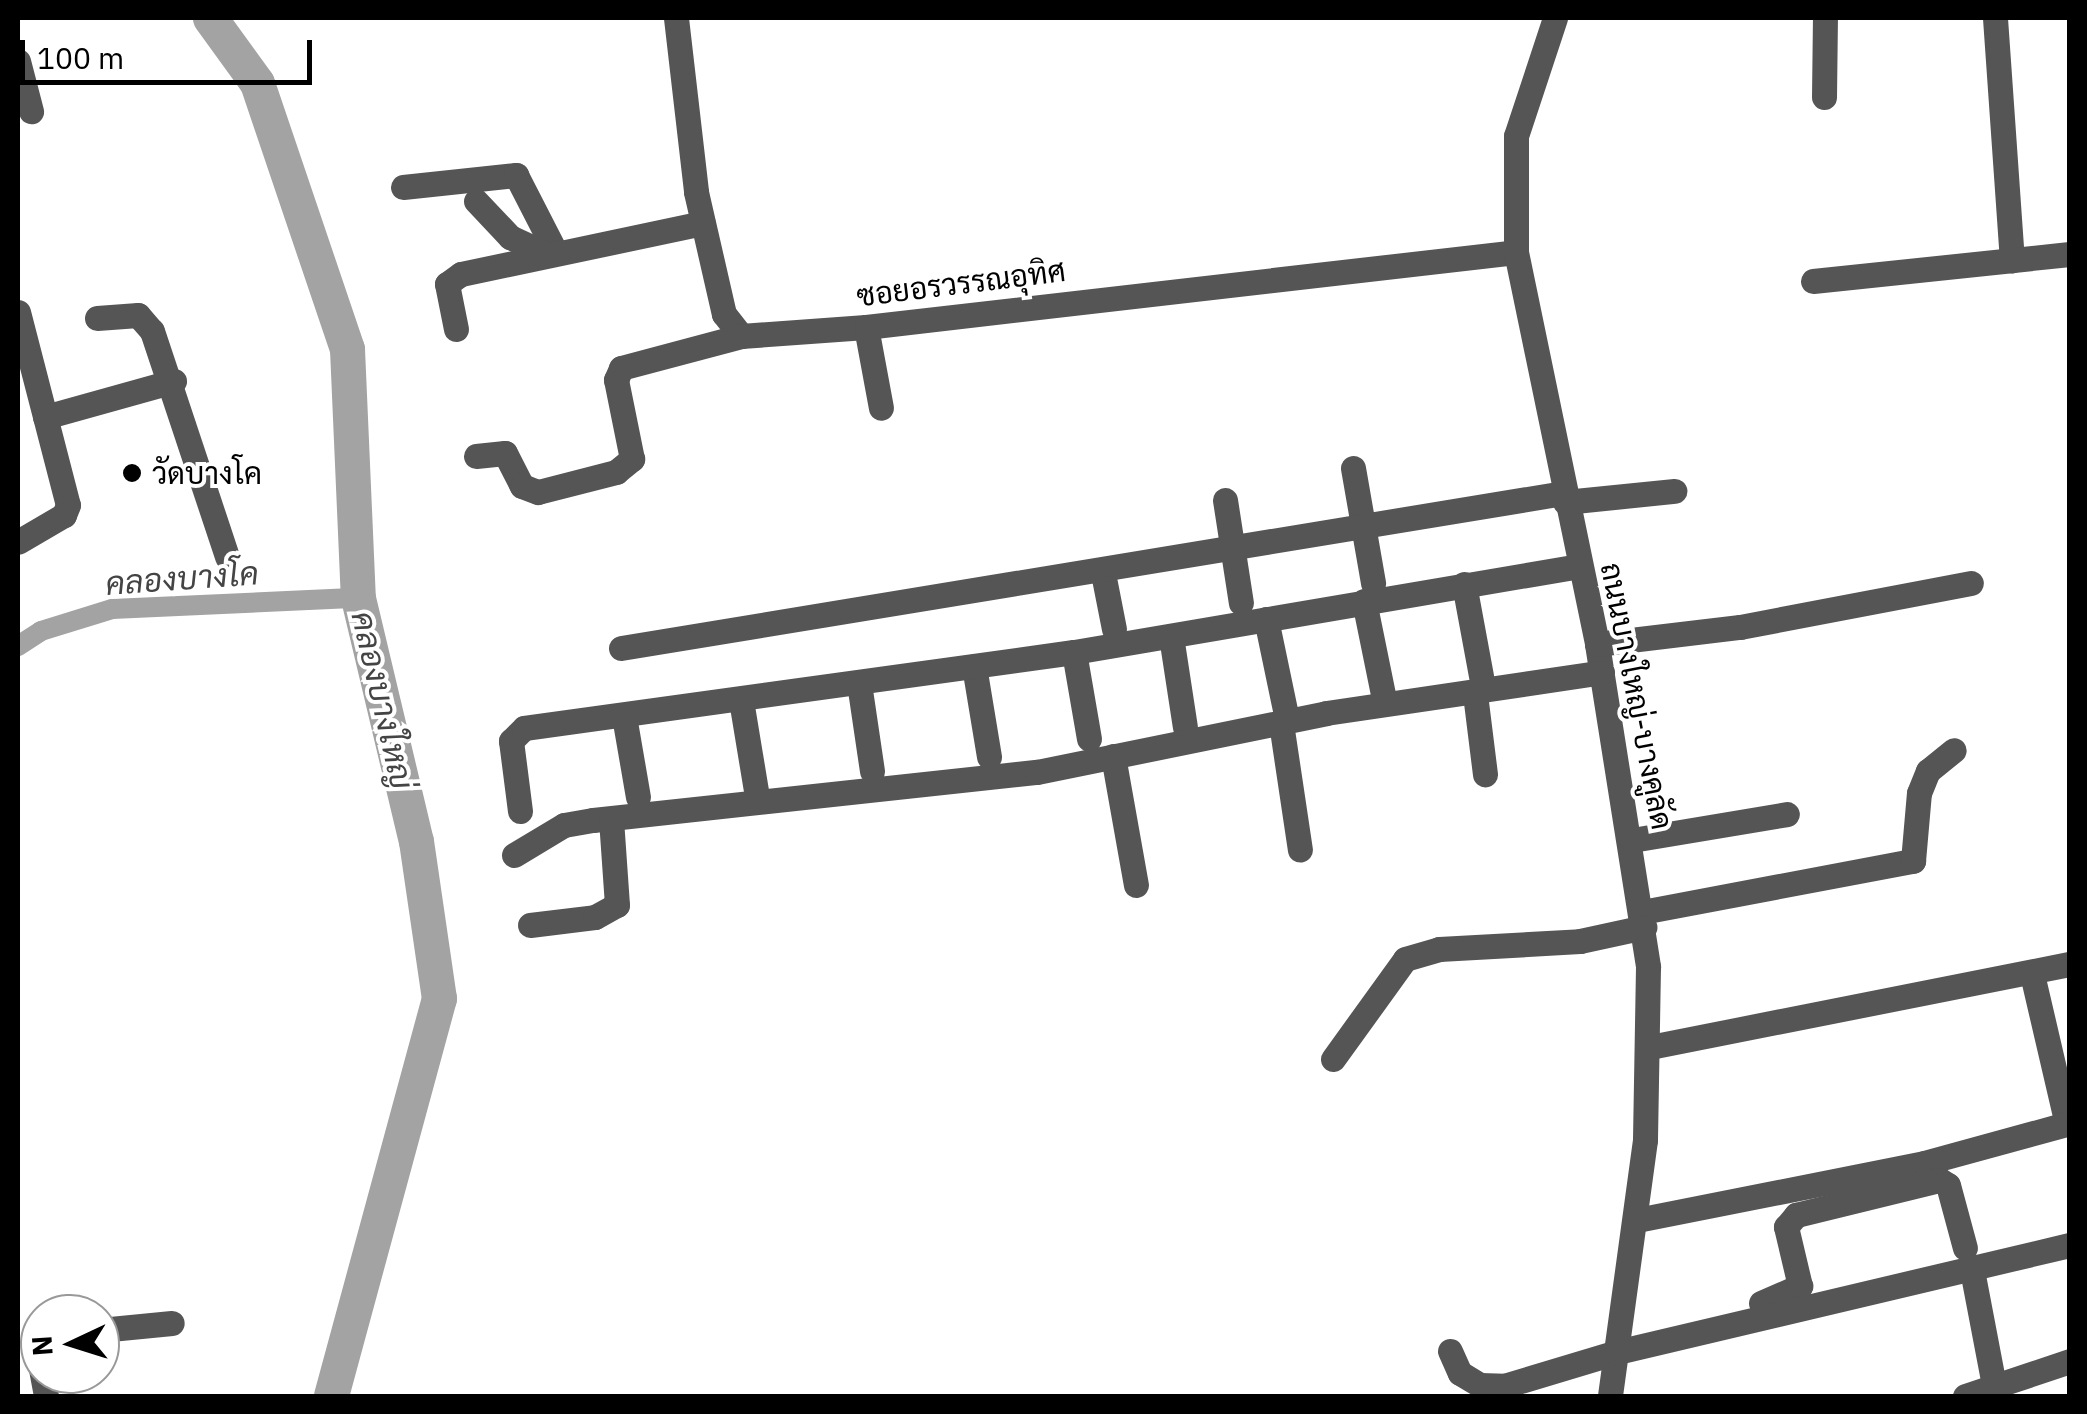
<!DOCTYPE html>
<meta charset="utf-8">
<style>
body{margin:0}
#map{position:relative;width:2087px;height:1414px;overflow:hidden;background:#fff;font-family:"IBM Plex Sans",Sarabun,sans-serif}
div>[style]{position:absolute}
.canal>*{height:20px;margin:-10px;padding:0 10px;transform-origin:10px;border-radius:10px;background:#a3a3a3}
.river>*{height:35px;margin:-17.5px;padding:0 17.5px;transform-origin:17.5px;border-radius:17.5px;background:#a3a3a3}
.minor>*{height:25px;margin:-12.5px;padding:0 12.5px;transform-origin:12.5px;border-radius:12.5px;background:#555}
.dots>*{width:28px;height:28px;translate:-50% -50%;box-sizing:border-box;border:5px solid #fff;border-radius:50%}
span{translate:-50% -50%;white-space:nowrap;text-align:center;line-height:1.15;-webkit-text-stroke:8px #fff;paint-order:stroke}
.street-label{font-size:30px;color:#000}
.poi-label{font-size:30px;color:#000}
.left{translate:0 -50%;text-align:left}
.water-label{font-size:32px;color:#444;font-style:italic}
.frame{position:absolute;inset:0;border:20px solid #000;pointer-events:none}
.north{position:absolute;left:20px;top:1294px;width:100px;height:100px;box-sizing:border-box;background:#fff;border:2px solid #999;border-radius:50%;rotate:266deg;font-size:28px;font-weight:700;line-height:40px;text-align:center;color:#000}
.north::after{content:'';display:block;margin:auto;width:35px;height:45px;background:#000;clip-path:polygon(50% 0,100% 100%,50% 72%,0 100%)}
.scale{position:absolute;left:20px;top:40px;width:292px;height:45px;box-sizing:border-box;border:5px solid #000;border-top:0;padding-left:12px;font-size:30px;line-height:35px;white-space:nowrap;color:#000;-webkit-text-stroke:8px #fff;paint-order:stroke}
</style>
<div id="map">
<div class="canal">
<i style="left:18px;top:646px;width:27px;rotate:-33deg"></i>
<i style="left:41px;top:631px;width:74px;rotate:-17.2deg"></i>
<i style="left:112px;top:609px;width:246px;rotate:-2.6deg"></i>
</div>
<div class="river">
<i style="left:210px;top:18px;width:80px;rotate:54.1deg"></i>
<i style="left:257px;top:83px;width:281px;rotate:71.3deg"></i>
<i style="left:347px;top:349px;width:249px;rotate:87.5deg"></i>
<i style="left:358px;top:598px;width:250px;rotate:76.6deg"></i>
<i style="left:416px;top:841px;width:159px;rotate:81.7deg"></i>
<i style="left:439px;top:998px;width:412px;rotate:105.2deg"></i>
</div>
<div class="minor">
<i style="left:676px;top:18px;width:175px;rotate:83.4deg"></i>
<i style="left:696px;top:192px;width:125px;rotate:77.1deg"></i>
<i style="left:724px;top:314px;width:28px;rotate:52deg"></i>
<i style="left:741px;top:336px;width:125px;rotate:-4.1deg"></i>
<i style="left:866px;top:327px;width:654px;rotate:-6.58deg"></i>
<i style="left:1555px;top:18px;width:124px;rotate:108.3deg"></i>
<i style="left:1516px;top:136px;width:116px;rotate:90deg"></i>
<i style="left:1516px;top:252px;width:400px;rotate:78.3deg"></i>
<i style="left:1597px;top:644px;width:327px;rotate:81deg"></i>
<i style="left:1648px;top:967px;width:173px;rotate:91deg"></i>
<i style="left:1645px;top:1140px;width:258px;rotate:97.8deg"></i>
<i style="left:1995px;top:18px;width:243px;rotate:86deg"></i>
<i style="left:18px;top:61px;width:52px;rotate:75.4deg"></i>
<i style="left:1824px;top:97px;width:79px;rotate:-89.3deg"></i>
<i style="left:403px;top:187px;width:114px;rotate:-6.1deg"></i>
<i style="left:516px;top:175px;width:85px;rotate:62.8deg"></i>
<i style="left:476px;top:201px;width:50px;rotate:46.6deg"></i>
<i style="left:510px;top:237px;width:38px;rotate:25deg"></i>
<i style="left:1813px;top:281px;width:258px;rotate:-6deg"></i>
<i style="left:18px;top:312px;width:199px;rotate:75.5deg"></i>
<i style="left:68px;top:505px;width:11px;rotate:112deg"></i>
<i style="left:64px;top:515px;width:53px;rotate:149.6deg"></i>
<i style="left:97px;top:318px;width:41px;rotate:-4.2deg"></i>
<i style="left:138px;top:315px;width:21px;rotate:49deg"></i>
<i style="left:152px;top:331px;width:238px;rotate:71.6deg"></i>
<i style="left:866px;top:327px;width:82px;rotate:79.5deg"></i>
<i style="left:456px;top:329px;width:46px;rotate:-101.3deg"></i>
<i style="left:447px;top:284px;width:17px;rotate:-36deg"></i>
<i style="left:461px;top:274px;width:247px;rotate:-11.9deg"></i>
<i style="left:45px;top:417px;width:134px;rotate:-15.6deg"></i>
<i style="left:476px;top:456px;width:29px;rotate:-6deg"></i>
<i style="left:505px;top:453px;width:37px;rotate:63deg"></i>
<i style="left:522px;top:486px;width:17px;rotate:21deg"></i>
<i style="left:538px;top:492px;width:81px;rotate:-14.4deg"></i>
<i style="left:616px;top:472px;width:21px;rotate:-39deg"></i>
<i style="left:632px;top:459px;width:81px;rotate:-101.4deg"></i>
<i style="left:616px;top:380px;width:13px;rotate:-67deg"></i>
<i style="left:621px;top:368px;width:124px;rotate:-14.9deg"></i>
<i style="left:1353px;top:468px;width:117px;rotate:80.1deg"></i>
<i style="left:1225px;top:500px;width:104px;rotate:81.2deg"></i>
<i style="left:1565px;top:502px;width:110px;rotate:-5.8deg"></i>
<i style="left:1103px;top:573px;width:57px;rotate:78.9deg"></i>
<i style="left:1464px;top:584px;width:94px;rotate:79.5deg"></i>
<i style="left:1364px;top:601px;width:95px;rotate:78.5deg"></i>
<i style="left:1266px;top:619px;width:93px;rotate:78.2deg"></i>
<i style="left:1171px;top:636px;width:92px;rotate:81.3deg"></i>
<i style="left:1597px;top:644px;width:144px;rotate:-6.8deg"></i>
<i style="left:1740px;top:627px;width:235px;rotate:-10.8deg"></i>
<i style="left:621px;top:648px;width:955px;rotate:-9.34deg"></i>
<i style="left:1074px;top:652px;width:88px;rotate:80.2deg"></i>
<i style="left:974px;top:666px;width:92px;rotate:80.6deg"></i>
<i style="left:859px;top:683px;width:89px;rotate:81.6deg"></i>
<i style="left:1475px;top:694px;width:81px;rotate:82.9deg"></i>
<i style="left:741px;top:700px;width:92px;rotate:80.6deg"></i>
<i style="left:624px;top:716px;width:82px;rotate:80.2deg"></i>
<i style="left:1281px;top:723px;width:128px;rotate:81.5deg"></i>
<i style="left:1113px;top:756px;width:131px;rotate:79.9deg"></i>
<i style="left:520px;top:811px;width:71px;rotate:-97.3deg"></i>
<i style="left:511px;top:741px;width:18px;rotate:-45deg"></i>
<i style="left:524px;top:728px;width:555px;rotate:-7.87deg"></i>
<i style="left:1074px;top:652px;width:512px;rotate:-9.66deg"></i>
<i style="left:1632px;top:840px;width:157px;rotate:-9.5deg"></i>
<i style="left:514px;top:855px;width:58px;rotate:-31deg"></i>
<i style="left:564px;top:825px;width:29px;rotate:-10deg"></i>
<i style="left:593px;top:820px;width:447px;rotate:-6.2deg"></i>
<i style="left:1037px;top:772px;width:295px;rotate:-11.5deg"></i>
<i style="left:1326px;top:713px;width:279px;rotate:-8.4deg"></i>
<i style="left:1642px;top:912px;width:276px;rotate:-10.7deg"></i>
<i style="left:1913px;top:861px;width:68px;rotate:-85deg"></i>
<i style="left:1919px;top:793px;width:24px;rotate:-68deg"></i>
<i style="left:1928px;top:771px;width:33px;rotate:-39deg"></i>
<i style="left:530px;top:925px;width:65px;rotate:-7deg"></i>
<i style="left:595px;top:917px;width:25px;rotate:-29deg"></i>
<i style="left:617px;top:905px;width:86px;rotate:-94deg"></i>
<i style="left:2032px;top:974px;width:154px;rotate:76.9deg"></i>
<i style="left:1650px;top:1047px;width:428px;rotate:-11.2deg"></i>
<i style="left:1333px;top:1059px;width:123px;rotate:-54.2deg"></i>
<i style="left:1405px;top:959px;width:35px;rotate:-16deg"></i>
<i style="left:1439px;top:949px;width:141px;rotate:-3.2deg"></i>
<i style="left:1580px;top:941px;width:66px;rotate:-12.3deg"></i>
<i style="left:1637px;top:1220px;width:293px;rotate:-11.2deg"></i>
<i style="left:1924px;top:1163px;width:151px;rotate:-15.3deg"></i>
<i style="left:1972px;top:1270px;width:128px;rotate:79.2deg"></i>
<i style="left:1761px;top:1303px;width:43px;rotate:-23.6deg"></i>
<i style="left:1800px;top:1286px;width:61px;rotate:-103.3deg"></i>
<i style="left:1786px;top:1227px;width:16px;rotate:-50deg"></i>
<i style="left:1796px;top:1215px;width:148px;rotate:-13.7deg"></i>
<i style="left:1940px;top:1180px;width:9px;rotate:32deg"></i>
<i style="left:1948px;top:1185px;width:65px;rotate:74.9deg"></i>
<i style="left:100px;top:1330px;width:72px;rotate:-5.6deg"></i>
<i style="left:35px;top:1337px;width:60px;rotate:79.4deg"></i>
<i style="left:1450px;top:1351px;width:24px;rotate:66deg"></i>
<i style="left:1460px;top:1373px;width:23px;rotate:31deg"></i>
<i style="left:1480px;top:1385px;width:24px;rotate:2deg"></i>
<i style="left:1504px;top:1386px;width:118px;rotate:-16.7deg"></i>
<i style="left:1617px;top:1352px;width:465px;rotate:-13.3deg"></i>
<i style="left:1965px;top:1396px;width:111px;rotate:-18.4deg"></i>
</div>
<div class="dots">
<i style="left:132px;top:473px;background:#000"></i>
</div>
<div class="street-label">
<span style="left:961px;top:283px;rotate:-7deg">ซอยอรวรรณอุทิศ</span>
<span style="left:1637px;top:696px;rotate:79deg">ถนนบางใหญ่-บางคูลัด</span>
</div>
<div class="poi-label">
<span class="left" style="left:152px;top:473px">วัดบางโค</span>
</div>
<div class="water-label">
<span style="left:182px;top:578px;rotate:-4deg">คลองบางโค</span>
<span style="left:383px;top:700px;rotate:77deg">คลองบางใหญ่</span>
</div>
<div class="frame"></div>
<div class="north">N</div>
<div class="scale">100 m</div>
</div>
